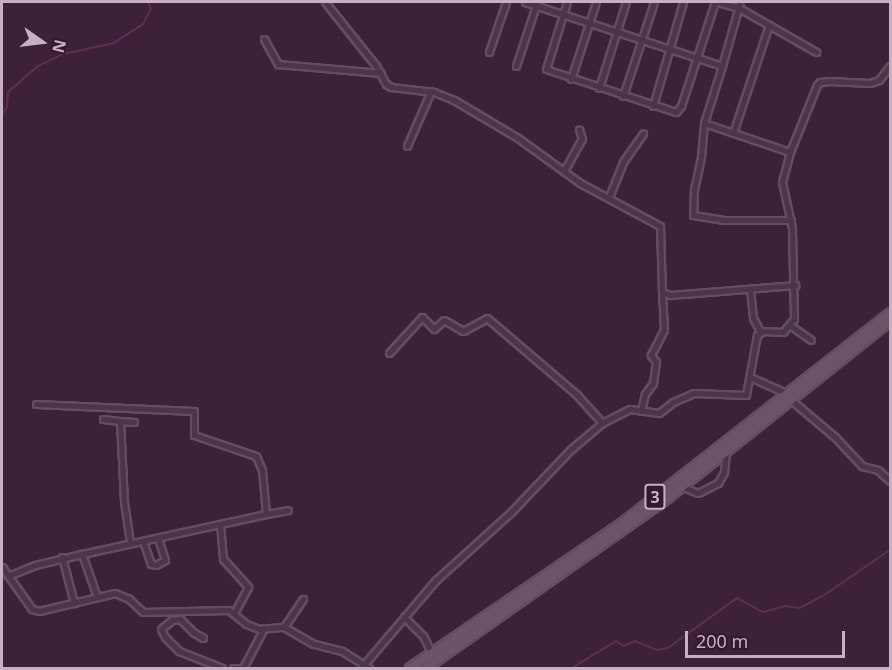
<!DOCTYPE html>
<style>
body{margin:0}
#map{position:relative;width:892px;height:670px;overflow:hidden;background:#3c2138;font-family:"Noto Sans",sans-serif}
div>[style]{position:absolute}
.stream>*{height:1.5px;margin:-0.75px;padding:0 0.75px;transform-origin:0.75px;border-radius:0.75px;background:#5e2f55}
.roads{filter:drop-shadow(2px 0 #644d60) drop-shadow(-2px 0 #644d60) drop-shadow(0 2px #644d60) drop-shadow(0 -2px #644d60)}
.minor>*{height:5px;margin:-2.5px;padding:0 2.5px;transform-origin:2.5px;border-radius:2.5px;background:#4c3548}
.primary>*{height:8px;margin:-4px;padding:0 4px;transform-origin:4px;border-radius:4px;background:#6c5368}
span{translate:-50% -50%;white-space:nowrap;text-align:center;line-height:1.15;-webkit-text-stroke:6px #311a2d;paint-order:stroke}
.shield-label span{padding:2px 4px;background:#311a2d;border:2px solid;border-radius:4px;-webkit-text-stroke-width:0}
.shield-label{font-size:16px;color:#c8b0c3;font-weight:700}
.frame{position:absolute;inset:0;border:3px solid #c8b0c3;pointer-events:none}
.north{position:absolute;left:12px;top:12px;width:60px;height:60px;-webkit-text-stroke:4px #311a2d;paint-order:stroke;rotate:104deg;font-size:16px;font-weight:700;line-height:24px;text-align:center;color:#c8b0c3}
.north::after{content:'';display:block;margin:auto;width:21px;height:27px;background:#c8b0c3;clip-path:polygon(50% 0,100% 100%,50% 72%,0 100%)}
.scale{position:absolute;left:685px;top:631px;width:160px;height:27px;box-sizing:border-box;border:3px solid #c8b0c3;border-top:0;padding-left:8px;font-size:18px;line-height:21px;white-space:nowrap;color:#c8b0c3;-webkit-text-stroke:4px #311a2d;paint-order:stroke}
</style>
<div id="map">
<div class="stream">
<i style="left:2px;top:114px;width:9px;rotate:-54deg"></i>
<i style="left:7px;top:107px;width:15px;rotate:-86deg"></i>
<i style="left:8px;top:92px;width:38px;rotate:-41deg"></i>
<i style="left:37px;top:67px;width:29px;rotate:-27deg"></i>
<i style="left:63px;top:54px;width:52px;rotate:-12.2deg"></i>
<i style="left:114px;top:43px;width:35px;rotate:-33deg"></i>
<i style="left:143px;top:24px;width:17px;rotate:-62deg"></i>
<i style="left:151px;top:9px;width:8px;rotate:-113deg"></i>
<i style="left:572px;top:668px;width:52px;rotate:-31.5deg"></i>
<i style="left:616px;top:641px;width:9px;rotate:32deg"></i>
<i style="left:624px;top:646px;width:12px;rotate:-24deg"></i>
<i style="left:635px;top:641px;width:24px;rotate:22deg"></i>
<i style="left:657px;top:650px;width:11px;rotate:-10deg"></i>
<i style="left:668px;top:648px;width:85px;rotate:-35.9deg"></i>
<i style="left:737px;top:598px;width:30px;rotate:28deg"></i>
<i style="left:763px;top:612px;width:24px;rotate:-15deg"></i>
<i style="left:786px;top:606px;width:14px;rotate:8deg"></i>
<i style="left:800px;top:608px;width:26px;rotate:-28deg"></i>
<i style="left:823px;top:596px;width:81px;rotate:-34.5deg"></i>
</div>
<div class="roads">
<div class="minor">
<i style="left:325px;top:2px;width:82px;rotate:51.4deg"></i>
<i style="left:376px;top:66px;width:21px;rotate:61deg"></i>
<i style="left:386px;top:84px;width:6px;rotate:31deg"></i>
<i style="left:391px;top:87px;width:43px;rotate:6.6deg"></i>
<i style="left:434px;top:92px;width:22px;rotate:22deg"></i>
<i style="left:454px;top:100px;width:74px;rotate:30.7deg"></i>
<i style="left:518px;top:138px;width:77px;rotate:36deg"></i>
<i style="left:580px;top:183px;width:91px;rotate:28.3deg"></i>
<i style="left:660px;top:226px;width:66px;rotate:88.3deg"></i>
<i style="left:662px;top:292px;width:9px;rotate:21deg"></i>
<i style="left:670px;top:295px;width:126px;rotate:-4.5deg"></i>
<i style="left:525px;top:2px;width:207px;rotate:18deg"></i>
<i style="left:722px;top:66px;width:60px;rotate:107.5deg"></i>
<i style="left:704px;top:123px;width:91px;rotate:18.6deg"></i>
<i style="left:567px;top:2px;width:70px;rotate:107.4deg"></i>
<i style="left:546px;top:69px;width:137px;rotate:18.3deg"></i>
<i style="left:676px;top:112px;width:8px;rotate:-50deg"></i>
<i style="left:681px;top:106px;width:109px;rotate:-71.9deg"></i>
<i style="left:718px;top:2px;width:22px;rotate:16deg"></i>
<i style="left:739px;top:8px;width:89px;rotate:29.7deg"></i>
<i style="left:264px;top:39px;width:29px;rotate:61deg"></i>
<i style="left:278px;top:64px;width:103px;rotate:5deg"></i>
<i style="left:489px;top:52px;width:53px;rotate:-71.2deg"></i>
<i style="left:516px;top:66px;width:67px;rotate:-71.8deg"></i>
<i style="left:722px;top:66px;width:66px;rotate:-74.3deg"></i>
<i style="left:571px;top:79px;width:81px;rotate:-72deg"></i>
<i style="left:599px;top:88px;width:90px;rotate:-72.6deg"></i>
<i style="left:623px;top:96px;width:99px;rotate:-71.7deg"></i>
<i style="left:653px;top:106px;width:108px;rotate:-73.9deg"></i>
<i style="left:704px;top:123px;width:34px;rotate:95deg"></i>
<i style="left:701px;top:157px;width:33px;rotate:102deg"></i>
<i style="left:694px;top:189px;width:26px;rotate:92deg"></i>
<i style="left:693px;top:215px;width:30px;rotate:9deg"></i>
<i style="left:723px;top:220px;width:68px"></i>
<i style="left:733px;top:133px;width:114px;rotate:-71.6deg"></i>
<i style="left:407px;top:146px;width:60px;rotate:-66.4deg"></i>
<i style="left:564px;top:171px;width:37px;rotate:-61deg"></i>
<i style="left:582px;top:139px;width:10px;rotate:-107deg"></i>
<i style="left:609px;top:197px;width:38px;rotate:-68deg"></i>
<i style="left:623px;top:162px;width:35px;rotate:-55deg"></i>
<i style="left:750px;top:289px;width:29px;rotate:84deg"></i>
<i style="left:753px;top:318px;width:15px;rotate:62deg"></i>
<i style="left:791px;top:326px;width:24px;rotate:35deg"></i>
<i style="left:389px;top:353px;width:49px;rotate:-47.5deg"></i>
<i style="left:422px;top:317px;width:17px;rotate:45deg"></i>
<i style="left:434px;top:329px;width:13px;rotate:-42deg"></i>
<i style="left:444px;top:320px;width:22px;rotate:30deg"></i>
<i style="left:463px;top:331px;width:27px;rotate:-28deg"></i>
<i style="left:487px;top:318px;width:118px;rotate:40.5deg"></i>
<i style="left:577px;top:395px;width:38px;rotate:48deg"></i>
<i style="left:750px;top:377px;width:42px;rotate:24.1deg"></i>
<i style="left:791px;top:400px;width:57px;rotate:40.1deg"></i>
<i style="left:835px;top:437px;width:40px;rotate:47deg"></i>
<i style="left:862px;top:466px;width:16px;rotate:14deg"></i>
<i style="left:878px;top:470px;width:16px;rotate:43deg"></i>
<i style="left:36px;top:404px;width:158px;rotate:2.5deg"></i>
<i style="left:194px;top:411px;width:24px;rotate:90deg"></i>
<i style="left:194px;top:435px;width:65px;rotate:18.7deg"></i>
<i style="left:256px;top:456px;width:15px;rotate:67deg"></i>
<i style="left:262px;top:470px;width:44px;rotate:84.8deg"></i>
<i style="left:266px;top:514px;width:47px;rotate:167.7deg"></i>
<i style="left:220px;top:524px;width:35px;rotate:85deg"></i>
<i style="left:223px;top:559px;width:38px;rotate:48deg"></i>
<i style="left:248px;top:587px;width:30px;rotate:118deg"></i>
<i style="left:641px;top:411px;width:17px;rotate:-77deg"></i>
<i style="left:645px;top:394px;width:14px;rotate:-54deg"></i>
<i style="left:653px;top:383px;width:21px;rotate:-82deg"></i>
<i style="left:656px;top:362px;width:9px;rotate:-126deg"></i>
<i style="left:651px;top:355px;width:28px;rotate:-63deg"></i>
<i style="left:664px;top:330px;width:38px;rotate:-93deg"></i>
<i style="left:103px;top:419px;width:17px;rotate:7deg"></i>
<i style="left:683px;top:487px;width:16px;rotate:22deg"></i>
<i style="left:698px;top:493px;width:22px;rotate:-27deg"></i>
<i style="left:718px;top:483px;width:13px;rotate:-61deg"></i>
<i style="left:724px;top:472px;width:20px;rotate:-84deg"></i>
<i style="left:266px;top:514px;width:22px;rotate:-10deg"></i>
<i style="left:143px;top:541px;width:24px;rotate:71deg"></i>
<i style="left:151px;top:564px;width:5px;rotate:11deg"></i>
<i style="left:156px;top:565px;width:10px;rotate:-29deg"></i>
<i style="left:165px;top:560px;width:23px;rotate:-108deg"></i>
<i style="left:130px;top:542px;width:40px;rotate:-98.5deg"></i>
<i style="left:124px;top:502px;width:81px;rotate:-92.8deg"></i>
<i style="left:120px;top:421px;width:14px;rotate:4deg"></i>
<i style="left:62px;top:557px;width:48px;rotate:75.4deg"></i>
<i style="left:2px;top:567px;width:52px;rotate:54.5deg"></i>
<i style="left:32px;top:609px;width:7px;rotate:16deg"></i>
<i style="left:39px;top:611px;width:78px;rotate:-13.3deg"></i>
<i style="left:115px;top:593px;width:15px;rotate:23deg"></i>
<i style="left:129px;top:599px;width:19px;rotate:43deg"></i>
<i style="left:143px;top:612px;width:86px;rotate:-1.3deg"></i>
<i style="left:229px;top:610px;width:22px;rotate:39deg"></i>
<i style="left:246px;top:624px;width:14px;rotate:21deg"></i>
<i style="left:259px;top:629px;width:25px;rotate:-5deg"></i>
<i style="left:284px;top:627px;width:34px;rotate:30deg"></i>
<i style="left:314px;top:644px;width:29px;rotate:14deg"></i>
<i style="left:342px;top:651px;width:32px;rotate:32deg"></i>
<i style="left:8px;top:576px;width:29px;rotate:-22deg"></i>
<i style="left:35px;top:565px;width:48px;rotate:-13.2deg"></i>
<i style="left:97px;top:597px;width:46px;rotate:-109.2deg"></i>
<i style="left:82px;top:554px;width:141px;rotate:-12.3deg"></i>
<i style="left:404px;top:617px;width:27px;rotate:45deg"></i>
<i style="left:423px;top:636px;width:20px;rotate:63deg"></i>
<i style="left:284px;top:627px;width:34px;rotate:-56deg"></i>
<i style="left:203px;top:638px;width:12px;rotate:-149deg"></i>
<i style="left:193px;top:632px;width:18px;rotate:-135deg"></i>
<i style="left:180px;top:619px;width:8px;rotate:173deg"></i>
<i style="left:172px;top:620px;width:14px;rotate:141deg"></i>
<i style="left:161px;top:629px;width:9px;rotate:63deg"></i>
<i style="left:165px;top:637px;width:20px;rotate:45deg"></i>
<i style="left:179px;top:651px;width:46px;rotate:21.6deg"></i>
<i style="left:233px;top:668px;width:7px"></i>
<i style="left:243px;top:668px;width:45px;rotate:-62.3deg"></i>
<i style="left:361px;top:668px;width:116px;rotate:-49.6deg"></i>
<i style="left:436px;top:580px;width:103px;rotate:-42.2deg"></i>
<i style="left:512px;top:511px;width:84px;rotate:-46.4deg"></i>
<i style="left:570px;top:450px;width:42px;rotate:-40.2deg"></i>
<i style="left:602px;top:423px;width:31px;rotate:-27deg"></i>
<i style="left:630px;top:409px;width:29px;rotate:8deg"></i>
<i style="left:659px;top:413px;width:18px;rotate:-38deg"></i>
<i style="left:673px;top:402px;width:23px;rotate:-23deg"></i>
<i style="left:694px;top:393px;width:52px;rotate:2.2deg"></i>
<i style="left:746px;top:395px;width:61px;rotate:-79.6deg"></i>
<i style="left:757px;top:335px;width:7px;rotate:-34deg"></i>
<i style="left:763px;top:331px;width:20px;rotate:3deg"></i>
<i style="left:783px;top:332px;width:17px;rotate:-50deg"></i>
<i style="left:794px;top:319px;width:91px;rotate:-91.3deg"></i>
<i style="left:792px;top:228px;width:47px;rotate:-102.3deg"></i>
<i style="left:782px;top:182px;width:31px;rotate:-75deg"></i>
<i style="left:790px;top:152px;width:72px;rotate:-68.1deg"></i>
<i style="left:817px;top:85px;width:4px;rotate:-45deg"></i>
<i style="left:820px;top:82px;width:9px;rotate:-6deg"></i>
<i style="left:829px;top:81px;width:41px;rotate:2.8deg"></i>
<i style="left:870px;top:83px;width:9px;rotate:-18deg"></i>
<i style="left:879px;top:80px;width:18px;rotate:-52deg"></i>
</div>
<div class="primary">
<i style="left:410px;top:668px;width:254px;rotate:-34.3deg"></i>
<i style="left:620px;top:525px;width:343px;rotate:-38.1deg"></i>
<i style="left:426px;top:668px;width:296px;rotate:-35.1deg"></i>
<i style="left:668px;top:498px;width:284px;rotate:-38.6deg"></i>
</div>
</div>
<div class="shield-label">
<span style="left:655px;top:497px">3</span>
</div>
<div class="frame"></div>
<div class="north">N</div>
<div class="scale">200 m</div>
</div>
